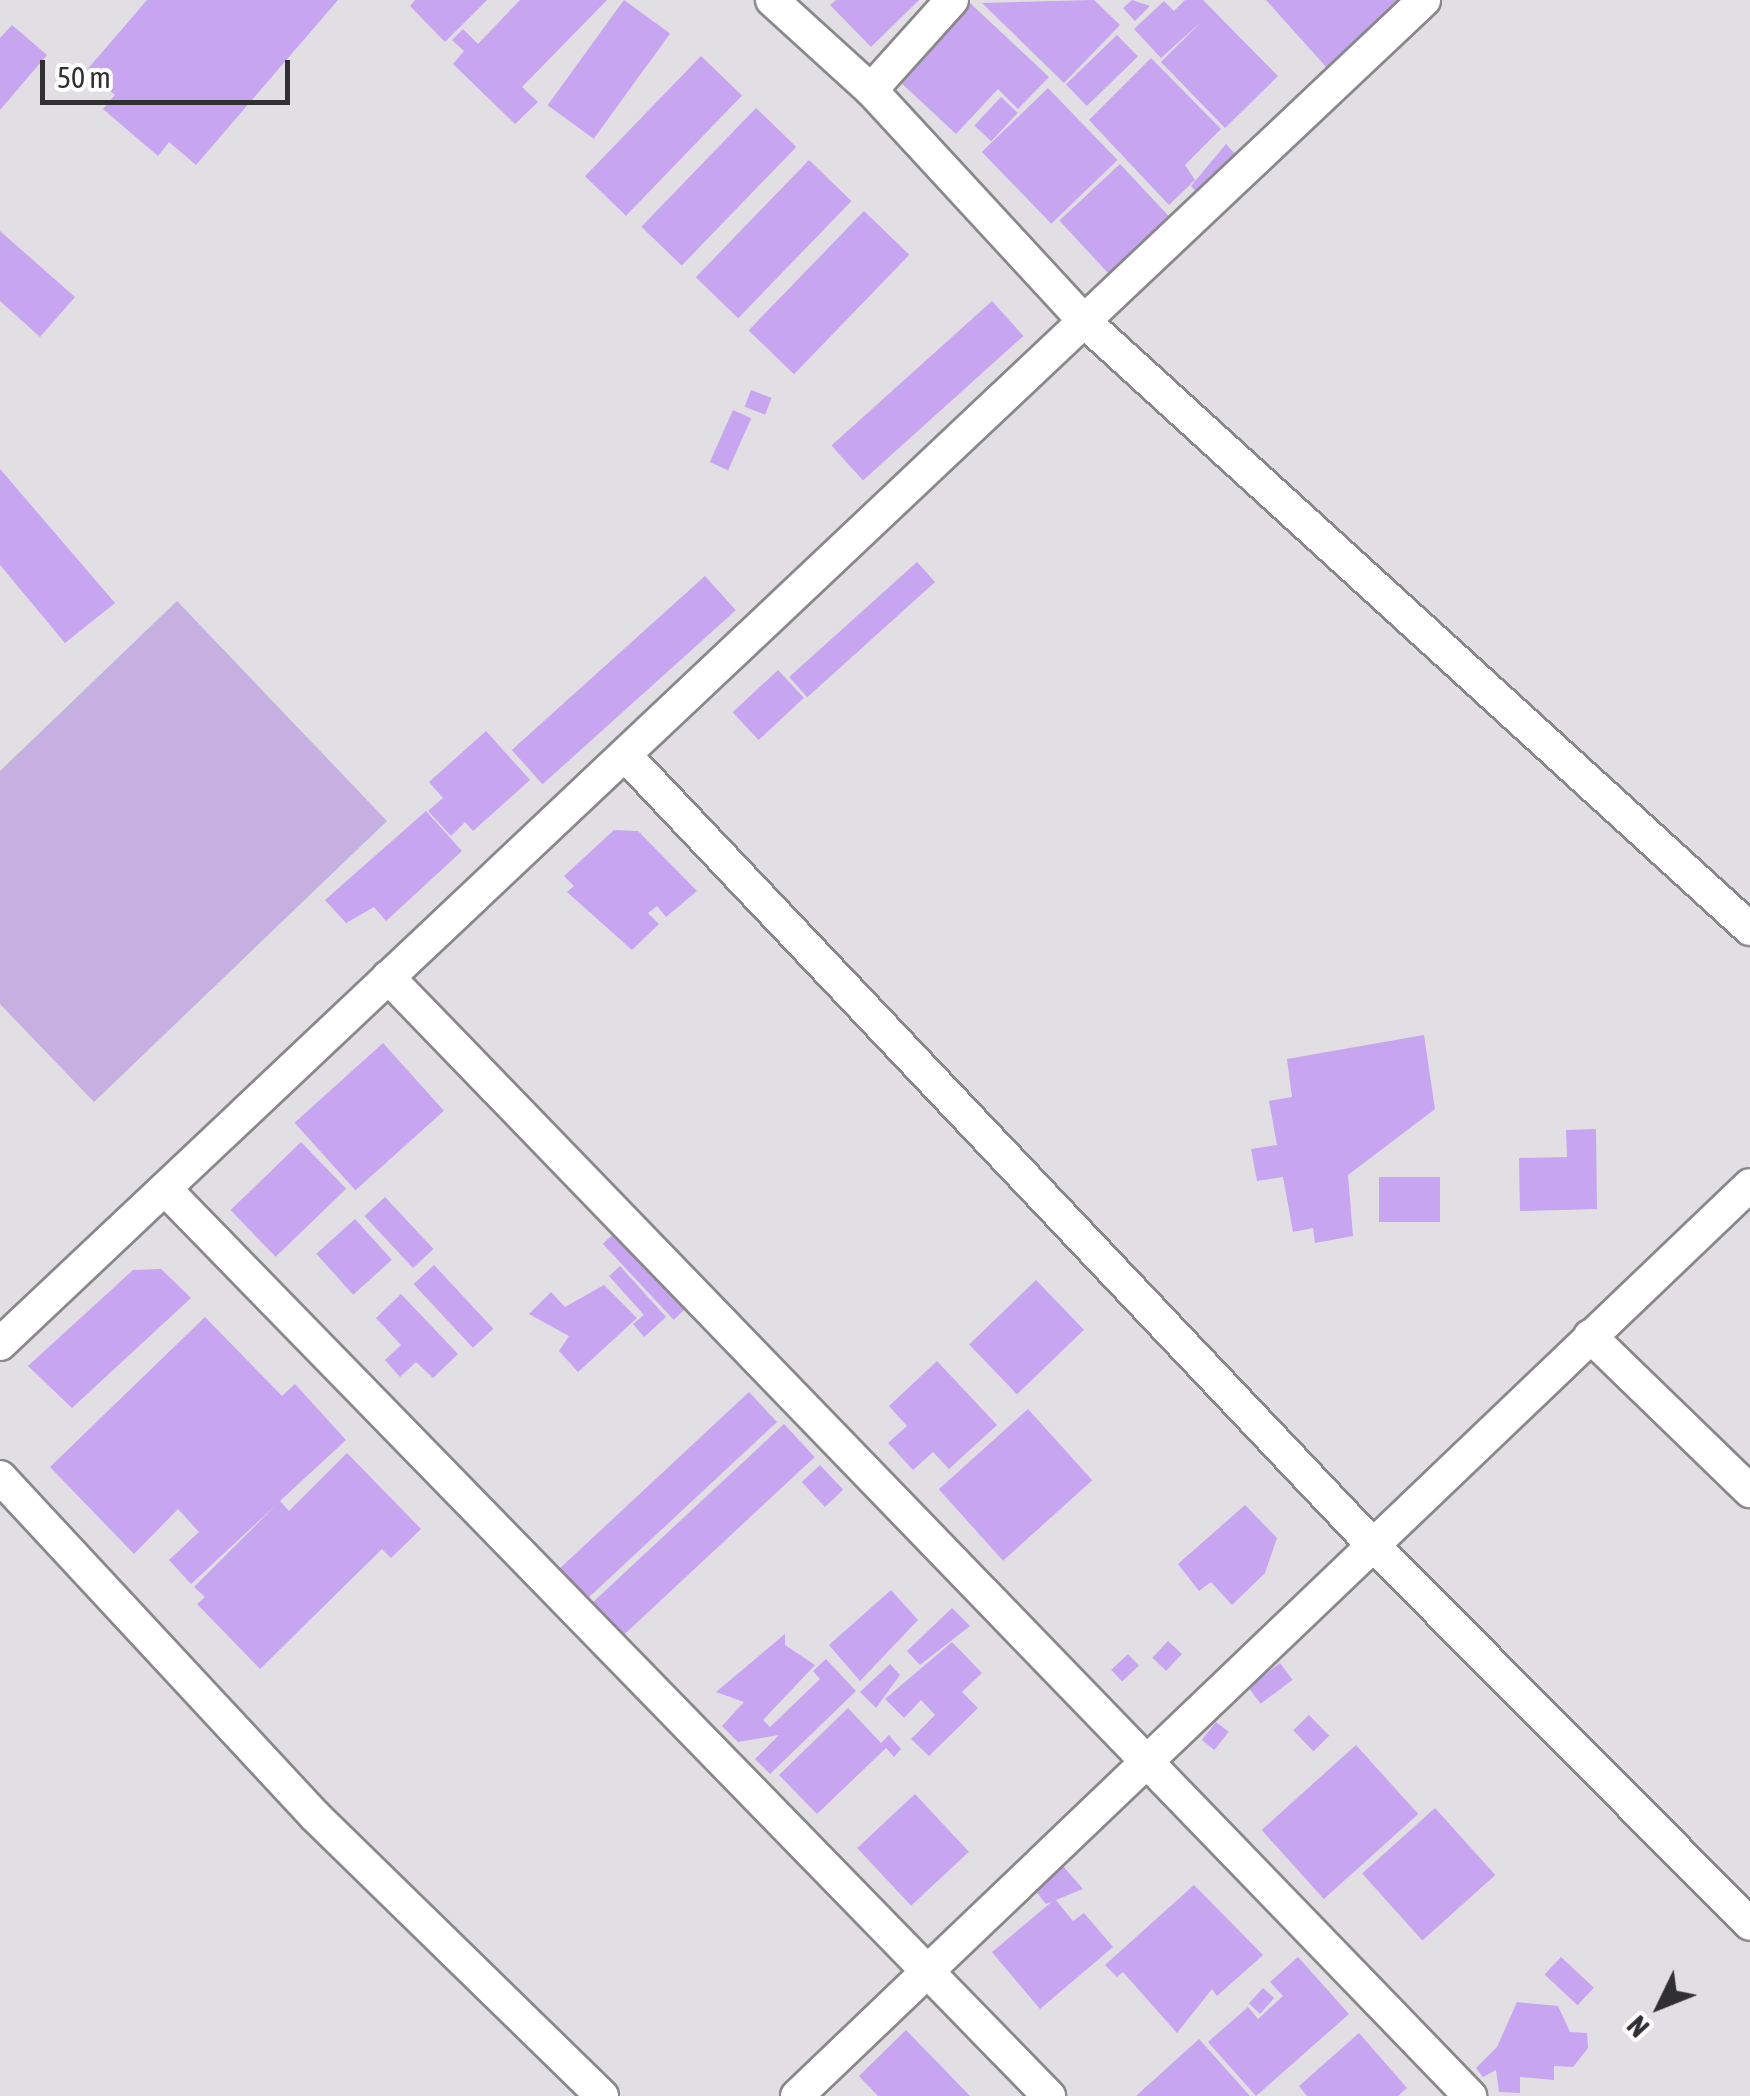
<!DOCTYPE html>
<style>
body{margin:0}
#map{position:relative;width:1750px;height:2096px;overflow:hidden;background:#e1dfe3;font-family:"Asap Condensed",sans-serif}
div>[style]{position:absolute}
.green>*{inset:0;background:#c6b0e2}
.building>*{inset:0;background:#c7a5f0;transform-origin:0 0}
.roads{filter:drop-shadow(2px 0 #89888b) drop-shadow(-2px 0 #89888b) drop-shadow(0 2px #89888b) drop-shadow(0 -2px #89888b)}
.minor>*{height:32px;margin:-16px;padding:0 16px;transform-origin:16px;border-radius:16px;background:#fff}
span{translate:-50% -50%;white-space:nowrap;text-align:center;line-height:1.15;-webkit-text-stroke:8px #fff;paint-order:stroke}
.north{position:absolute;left:1610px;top:1956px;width:100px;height:100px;-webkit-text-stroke:8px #fff;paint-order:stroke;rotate:227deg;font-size:28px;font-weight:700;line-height:40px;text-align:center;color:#302f31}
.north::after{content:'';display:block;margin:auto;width:35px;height:45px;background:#302f31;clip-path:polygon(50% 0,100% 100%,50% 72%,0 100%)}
.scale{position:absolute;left:40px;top:60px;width:250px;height:45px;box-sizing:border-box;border:5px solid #302f31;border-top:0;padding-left:12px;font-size:30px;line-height:35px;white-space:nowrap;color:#302f31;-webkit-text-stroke:8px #fff;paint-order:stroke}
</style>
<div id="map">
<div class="green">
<i style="clip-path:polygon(177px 601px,387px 821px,94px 1102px,0 1004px,0 771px)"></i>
</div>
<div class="building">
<i style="clip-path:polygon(147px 0,338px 0,196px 165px,169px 142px,158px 156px,103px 109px,115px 95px,86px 71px)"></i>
<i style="clip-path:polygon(415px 0,487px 0,445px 42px,410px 6px)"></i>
<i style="clip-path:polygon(520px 0,607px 0,522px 87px,538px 102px,515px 124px,453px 64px,464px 51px,452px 40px,463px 29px,478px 44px)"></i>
<i style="left:624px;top:0;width:57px;height:130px;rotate:36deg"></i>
<i style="clip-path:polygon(836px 0,919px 0,871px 47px,830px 5px)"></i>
<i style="clip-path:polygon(1094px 0,1120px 25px,1064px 83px,982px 3px)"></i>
<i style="clip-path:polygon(1132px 0,1150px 6px,1135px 21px,1123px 8px)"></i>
<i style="clip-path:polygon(1185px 0,1203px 0,1278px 76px,1225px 128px,1161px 62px,1202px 21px,1161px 58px,1134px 29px,1164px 1px,1174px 11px)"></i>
<i style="clip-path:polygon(1266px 0,1409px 0,1345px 88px)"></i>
<i style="clip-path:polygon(969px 2px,1049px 77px,1018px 109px,998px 89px,956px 134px,897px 79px)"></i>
<i style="clip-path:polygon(12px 25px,47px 55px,0 110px,0 38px)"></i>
<i style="left:1117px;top:35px;width:30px;height:71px;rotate:46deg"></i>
<i style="left:701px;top:56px;width:57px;height:167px;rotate:44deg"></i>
<i style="clip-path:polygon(1151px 58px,1221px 129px,1185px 165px,1195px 180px,1169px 205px,1089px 120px)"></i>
<i style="left:1048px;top:88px;width:100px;height:92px;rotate:46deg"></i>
<i style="left:1001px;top:97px;width:23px;height:39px;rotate:43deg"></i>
<i style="left:756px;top:108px;width:56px;height:165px;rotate:44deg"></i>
<i style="clip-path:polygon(1226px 144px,1251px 171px,1212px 208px,1191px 186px)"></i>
<i style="left:809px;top:160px;width:59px;height:163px;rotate:44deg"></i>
<i style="left:1120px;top:164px;width:76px;height:83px;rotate:47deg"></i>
<i style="left:864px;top:211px;width:63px;height:166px;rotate:44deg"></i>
<i style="clip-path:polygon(0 231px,75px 297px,40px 337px,0 301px)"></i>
<i style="left:992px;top:301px;width:47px;height:216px;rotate:48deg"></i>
<i style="left:751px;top:390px;width:22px;height:18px;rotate:21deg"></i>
<i style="left:733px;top:410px;width:20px;height:57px;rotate:24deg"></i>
<i style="clip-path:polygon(0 469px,115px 603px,65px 643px,0 565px)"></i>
<i style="left:917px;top:562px;width:27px;height:172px;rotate:48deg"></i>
<i style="left:705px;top:576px;width:46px;height:260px;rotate:48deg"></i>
<i style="left:778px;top:670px;width:38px;height:62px;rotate:47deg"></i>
<i style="clip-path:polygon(486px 731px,530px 780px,473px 831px,465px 822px,451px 836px,428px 811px,443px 798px,429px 782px)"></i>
<i style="clip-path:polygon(426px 811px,462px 851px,386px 921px,374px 907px,346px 923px,325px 900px)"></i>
<i style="clip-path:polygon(614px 830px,638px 831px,697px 891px,666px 917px,657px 906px,648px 913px,659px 924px,632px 950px,567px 892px,574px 886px,564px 876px)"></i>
<i style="clip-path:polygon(1424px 1035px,1435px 1109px,1348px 1175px,1353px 1236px,1315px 1243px,1313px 1228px,1293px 1232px,1283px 1177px,1257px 1181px,1251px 1149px,1277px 1145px,1269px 1101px,1292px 1097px,1287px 1059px)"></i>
<i style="left:383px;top:1043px;width:91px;height:119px;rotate:48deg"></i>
<i style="clip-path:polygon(1596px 1129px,1597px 1209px,1520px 1211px,1519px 1158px,1567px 1157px,1566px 1130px)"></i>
<i style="left:301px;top:1142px;width:65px;height:98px;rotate:46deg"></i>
<i style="left:1379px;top:1177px;width:61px;height:45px"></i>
<i style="left:385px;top:1197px;width:71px;height:28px;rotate:47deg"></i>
<i style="left:355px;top:1219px;width:55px;height:52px;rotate:48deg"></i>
<i style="left:624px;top:1224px;width:104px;height:29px;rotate:47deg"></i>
<i style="left:434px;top:1265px;width:87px;height:28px;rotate:47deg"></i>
<i style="clip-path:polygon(620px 1266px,666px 1317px,644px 1337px,633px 1324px,644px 1315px,609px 1276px)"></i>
<i style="clip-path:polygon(161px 1269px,191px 1298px,72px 1408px,28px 1366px,133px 1270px)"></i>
<i style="left:1036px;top:1280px;width:69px;height:93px;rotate:46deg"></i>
<i style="clip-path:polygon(604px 1285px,637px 1318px,578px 1372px,559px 1351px,569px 1336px,529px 1314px,551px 1292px,565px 1307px)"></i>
<i style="clip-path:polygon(401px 1294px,458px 1354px,433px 1378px,416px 1362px,400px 1377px,385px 1360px,401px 1345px,376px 1318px)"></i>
<i style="clip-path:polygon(205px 1317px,282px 1396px,295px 1384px,346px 1440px,280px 1501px,289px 1511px,347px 1453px,421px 1529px,391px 1558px,382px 1549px,260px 1669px,197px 1604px,205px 1597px,194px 1587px,277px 1504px,191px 1584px,169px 1560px,199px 1532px,178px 1509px,134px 1554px,50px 1467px)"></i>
<i style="clip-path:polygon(937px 1361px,997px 1425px,949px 1469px,933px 1452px,913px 1470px,888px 1443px,907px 1426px,889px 1406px)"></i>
<i style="left:749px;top:1392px;width:41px;height:263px;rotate:47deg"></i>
<i style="left:1028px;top:1409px;width:96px;height:120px;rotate:48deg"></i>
<i style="left:784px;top:1424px;width:45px;height:262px;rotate:47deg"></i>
<i style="left:820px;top:1465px;width:34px;height:25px;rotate:47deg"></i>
<i style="clip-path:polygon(1245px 1505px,1277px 1538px,1265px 1573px,1232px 1605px,1211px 1582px,1199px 1591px,1178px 1564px)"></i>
<i style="clip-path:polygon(891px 1590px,918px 1620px,860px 1681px,829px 1645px)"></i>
<i style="clip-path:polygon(952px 1608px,970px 1626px,920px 1665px,907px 1651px)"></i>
<i style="clip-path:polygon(785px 1634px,785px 1645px,815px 1665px,763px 1720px,770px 1727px,820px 1679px,813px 1671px,826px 1659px,856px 1691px,770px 1774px,755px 1759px,779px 1735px,738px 1742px,722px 1726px,744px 1702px,716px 1692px)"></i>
<i style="left:1168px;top:1641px;width:19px;height:23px;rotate:43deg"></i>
<i style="clip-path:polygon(952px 1642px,982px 1673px,962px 1692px,978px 1708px,929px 1756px,911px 1739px,935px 1715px,921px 1700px,904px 1718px,885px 1699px)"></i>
<i style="left:1128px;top:1654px;width:16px;height:23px;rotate:47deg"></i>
<i style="left:1280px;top:1663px;width:21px;height:40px;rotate:53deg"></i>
<i style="clip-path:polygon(890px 1664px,900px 1675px,876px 1708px,860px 1692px)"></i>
<i style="clip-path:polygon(848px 1708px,881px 1743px,889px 1735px,901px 1749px,894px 1757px,886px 1748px,817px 1814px,779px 1775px)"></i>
<i style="left:1309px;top:1715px;width:29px;height:22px;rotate:46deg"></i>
<i style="left:1216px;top:1722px;width:16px;height:23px;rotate:38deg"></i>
<i style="left:1356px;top:1745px;width:93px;height:127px;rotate:48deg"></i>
<i style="left:915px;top:1794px;width:79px;height:79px;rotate:47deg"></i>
<i style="left:1435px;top:1808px;width:90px;height:98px;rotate:48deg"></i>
<i style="clip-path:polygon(1063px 1866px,1083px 1889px,1046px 1904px,1034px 1889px)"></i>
<i style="clip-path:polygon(1194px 1885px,1263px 1955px,1217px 1996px,1212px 1989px,1177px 2033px,1123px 1972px,1117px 1977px,1105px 1965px)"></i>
<i style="clip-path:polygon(1055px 1899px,1073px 1921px,1084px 1913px,1113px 1947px,1040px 2009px,992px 1952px)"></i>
<i style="clip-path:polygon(1298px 1957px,1349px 2014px,1256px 2096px,1208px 2042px,1248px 2007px,1258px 2019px,1283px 1996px,1270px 1982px)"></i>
<i style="left:1561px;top:1957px;width:45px;height:24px;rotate:43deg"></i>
<i style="left:1263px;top:1988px;width:15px;height:21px;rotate:42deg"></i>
<i style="clip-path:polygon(1517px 2002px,1558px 2006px,1570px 2032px,1587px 2033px,1588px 2048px,1573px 2067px,1554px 2066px,1554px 2080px,1520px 2077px,1520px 2093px,1499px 2092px,1496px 2070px,1483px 2077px,1476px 2068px,1497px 2047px)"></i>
<i style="clip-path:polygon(906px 2030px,970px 2096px,878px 2096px,859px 2076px)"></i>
<i style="clip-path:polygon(1359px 2033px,1407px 2088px,1398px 2096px,1307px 2096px,1299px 2086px)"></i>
<i style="clip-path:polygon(1199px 2039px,1250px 2096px,1136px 2096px)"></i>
</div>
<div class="roads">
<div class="minor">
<i style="left:772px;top:0;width:134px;rotate:42.3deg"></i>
<i style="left:871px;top:90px;width:314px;rotate:47.3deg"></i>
<i style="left:1084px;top:321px;width:902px;rotate:42.39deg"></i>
<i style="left:871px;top:90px;width:121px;rotate:-48deg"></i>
<i style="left:625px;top:755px;width:1085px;rotate:46.57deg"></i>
<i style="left:1371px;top:1543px;width:537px;rotate:45.15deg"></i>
<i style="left:388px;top:977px;width:1557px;rotate:45.96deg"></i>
<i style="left:165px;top:1189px;width:1267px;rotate:45.74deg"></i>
<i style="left:1590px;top:1336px;width:223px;rotate:44.1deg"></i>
<i style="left:0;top:1344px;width:1958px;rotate:-43.34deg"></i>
<i style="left:0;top:1477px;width:463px;rotate:47.1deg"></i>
<i style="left:315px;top:1816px;width:401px;rotate:44.3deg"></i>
<i style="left:797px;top:2096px;width:1318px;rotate:-43.71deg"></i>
</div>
</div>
<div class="north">N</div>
<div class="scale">50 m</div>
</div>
